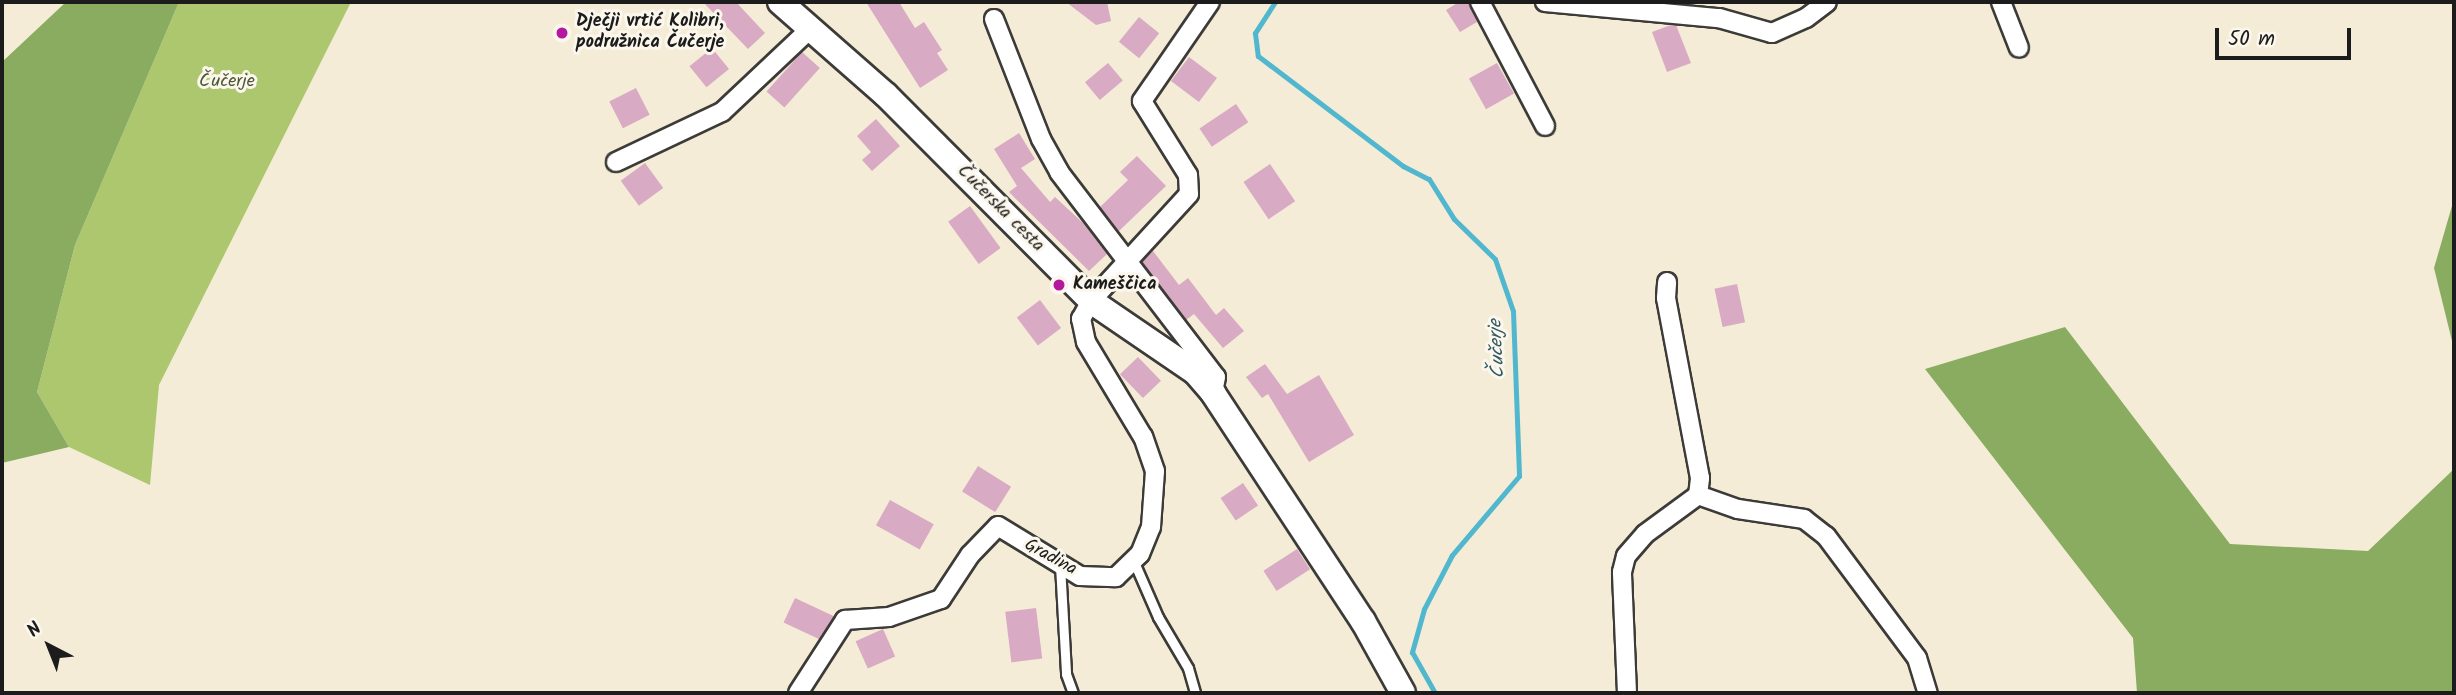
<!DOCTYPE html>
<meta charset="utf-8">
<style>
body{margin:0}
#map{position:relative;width:2456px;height:695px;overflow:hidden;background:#f4ecd6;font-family:Kalam,sans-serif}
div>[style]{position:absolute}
.green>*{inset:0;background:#acc76e}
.forest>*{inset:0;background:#89ac61}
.stream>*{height:5px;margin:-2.5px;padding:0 2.5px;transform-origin:2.5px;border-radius:2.5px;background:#51b7cf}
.building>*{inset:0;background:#d8aac3;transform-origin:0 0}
.roads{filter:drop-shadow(2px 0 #3c3b38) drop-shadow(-2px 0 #3c3b38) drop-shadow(0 2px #3c3b38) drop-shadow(0 -2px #3c3b38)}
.lane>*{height:9px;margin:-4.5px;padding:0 4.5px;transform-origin:4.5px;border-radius:4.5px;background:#fff}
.street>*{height:18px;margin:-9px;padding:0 9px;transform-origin:9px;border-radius:9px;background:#fff}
.secondary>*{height:24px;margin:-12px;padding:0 12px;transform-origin:12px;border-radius:12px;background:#fff}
.dots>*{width:19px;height:19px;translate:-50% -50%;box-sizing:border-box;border:4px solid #fbf7ec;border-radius:50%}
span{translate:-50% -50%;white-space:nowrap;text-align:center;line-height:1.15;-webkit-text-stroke:6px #fbf7ec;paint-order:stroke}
.poi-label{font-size:18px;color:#1c1c1c;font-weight:700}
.left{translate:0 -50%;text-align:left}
.park-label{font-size:18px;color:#4e5839}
.street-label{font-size:18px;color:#1c1c1c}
.water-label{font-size:19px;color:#315a64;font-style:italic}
.frame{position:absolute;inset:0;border:4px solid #1c1c1c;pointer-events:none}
.north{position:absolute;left:14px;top:611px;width:70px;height:70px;-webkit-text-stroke:5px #fbf7ec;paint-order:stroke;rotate:318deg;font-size:19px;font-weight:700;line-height:28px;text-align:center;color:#1c1c1c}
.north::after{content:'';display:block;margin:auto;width:24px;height:32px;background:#1c1c1c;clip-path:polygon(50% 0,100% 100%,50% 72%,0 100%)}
.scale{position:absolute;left:2215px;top:28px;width:136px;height:32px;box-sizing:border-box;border:4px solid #1c1c1c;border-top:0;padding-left:9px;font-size:21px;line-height:24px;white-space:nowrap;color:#1c1c1c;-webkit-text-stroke:5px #fbf7ec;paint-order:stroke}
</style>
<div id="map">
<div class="green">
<i style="clip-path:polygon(179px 2px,351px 2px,159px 385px,150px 485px,69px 447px,37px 392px,75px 245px)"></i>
</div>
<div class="forest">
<i style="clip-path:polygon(66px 2px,179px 2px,75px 245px,37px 392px,69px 447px,2px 463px,2px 62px)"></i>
<i style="clip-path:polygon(2454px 199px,2454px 349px,2434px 268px)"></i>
<i style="clip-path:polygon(2065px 327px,2230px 544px,2368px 551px,2454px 469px,2454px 693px,2137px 693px,2133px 638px,1925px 369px)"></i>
</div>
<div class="stream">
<i style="left:1275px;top:2px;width:37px;rotate:123deg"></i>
<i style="left:1255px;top:33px;width:23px;rotate:83deg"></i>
<i style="left:1258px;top:56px;width:182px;rotate:37.2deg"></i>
<i style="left:1403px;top:166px;width:29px;rotate:27deg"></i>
<i style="left:1429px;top:179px;width:47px;rotate:58deg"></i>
<i style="left:1454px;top:219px;width:57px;rotate:44.3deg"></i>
<i style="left:1495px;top:259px;width:55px;rotate:70.9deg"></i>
<i style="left:1513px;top:311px;width:165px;rotate:87.9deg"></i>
<i style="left:1519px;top:476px;width:104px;rotate:130.3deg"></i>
<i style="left:1452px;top:555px;width:61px;rotate:117.4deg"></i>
<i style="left:1424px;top:609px;width:45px;rotate:105.6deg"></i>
<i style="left:1412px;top:652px;width:47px;rotate:60.7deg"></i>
</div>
<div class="building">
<i style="clip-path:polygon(703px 2px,736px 2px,765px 33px,748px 49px)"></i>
<i style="clip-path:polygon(866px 2px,899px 2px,915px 28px,924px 22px,942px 50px,937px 53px,948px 70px,920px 88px)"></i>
<i style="clip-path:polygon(1066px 2px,1107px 2px,1111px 21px,1096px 25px)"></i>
<i style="clip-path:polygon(1459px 2px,1469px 2px,1477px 22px,1460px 32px,1446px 10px)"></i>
<i style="left:1139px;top:17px;width:26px;height:32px;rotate:39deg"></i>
<i style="clip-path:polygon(1671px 25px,1676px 25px,1691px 63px,1667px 72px,1652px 32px)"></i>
<i style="left:712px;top:48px;width:27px;height:29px;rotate:51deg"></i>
<i style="left:802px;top:52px;width:24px;height:53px;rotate:42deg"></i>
<i style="left:1189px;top:57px;width:35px;height:30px;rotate:37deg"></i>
<i style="left:1108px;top:63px;width:23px;height:30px;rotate:50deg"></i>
<i style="left:1497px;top:63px;width:35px;height:32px;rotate:61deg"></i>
<i style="left:636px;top:88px;width:30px;height:30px;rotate:63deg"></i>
<i style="left:1236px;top:104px;width:22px;height:44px;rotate:56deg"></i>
<i style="clip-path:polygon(876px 119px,900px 146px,872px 171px,862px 160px,871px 152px,857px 136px)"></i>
<i style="clip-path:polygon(1019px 133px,1035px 159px,1021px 168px,1050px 202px,1055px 197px,1083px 223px,1107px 254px,1089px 271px,1009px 192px,1017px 186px,994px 149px)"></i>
<i style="clip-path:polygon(1137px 156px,1166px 186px,1119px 231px,1100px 207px,1128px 180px,1120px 172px)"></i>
<i style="left:645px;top:163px;width:31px;height:30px;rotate:54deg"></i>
<i style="left:1270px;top:164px;width:45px;height:32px;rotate:56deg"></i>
<i style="left:970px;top:206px;width:52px;height:27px;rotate:54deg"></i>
<i style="clip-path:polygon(1153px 251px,1179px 285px,1188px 278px,1216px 315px,1224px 308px,1244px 331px,1223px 348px,1194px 314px,1186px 320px,1142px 262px)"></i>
<i style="left:1737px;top:284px;width:39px;height:23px;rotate:78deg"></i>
<i style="left:1040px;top:300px;width:35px;height:29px;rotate:53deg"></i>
<i style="left:1138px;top:357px;width:33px;height:25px;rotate:46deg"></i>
<i style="clip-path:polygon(1265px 364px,1287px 394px,1319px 375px,1354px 435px,1309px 462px,1268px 394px,1262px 398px,1246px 377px)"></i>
<i style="left:978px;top:466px;width:39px;height:30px;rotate:32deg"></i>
<i style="left:1243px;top:483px;width:27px;height:27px;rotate:56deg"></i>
<i style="left:890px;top:500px;width:50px;height:29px;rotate:29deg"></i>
<i style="left:1297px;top:549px;width:24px;height:40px;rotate:57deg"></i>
<i style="left:795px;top:598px;width:43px;height:27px;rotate:25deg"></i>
<i style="left:1036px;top:608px;width:51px;height:31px;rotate:83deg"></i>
<i style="left:883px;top:629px;width:30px;height:30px;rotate:66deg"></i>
</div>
<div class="roads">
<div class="lane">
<i style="left:1134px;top:562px;width:60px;rotate:66.4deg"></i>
<i style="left:1158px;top:617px;width:59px;rotate:59.5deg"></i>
<i style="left:1188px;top:668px;width:26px;rotate:74deg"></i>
<i style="left:1060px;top:565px;width:109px;rotate:86.8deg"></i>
<i style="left:1066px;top:674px;width:20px;rotate:70deg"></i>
</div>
<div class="street">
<i style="left:1480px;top:2px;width:140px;rotate:62.3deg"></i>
<i style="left:1545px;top:2px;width:175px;rotate:5.3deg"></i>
<i style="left:1719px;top:18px;width:55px;rotate:15.8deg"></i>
<i style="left:1772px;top:33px;width:37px;rotate:-24deg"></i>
<i style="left:1806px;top:18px;width:26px;rotate:-37deg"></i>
<i style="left:2001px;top:2px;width:49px;rotate:68.6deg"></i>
<i style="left:994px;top:19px;width:129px;rotate:68.6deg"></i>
<i style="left:1041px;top:139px;width:38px;rotate:61deg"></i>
<i style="left:1059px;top:172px;width:258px;rotate:52.6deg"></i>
<i style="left:1216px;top:377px;width:16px;rotate:101deg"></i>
<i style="left:616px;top:162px;width:117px;rotate:-25.3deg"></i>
<i style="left:722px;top:112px;width:121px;rotate:-43.3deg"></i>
<i style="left:1698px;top:495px;width:42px;rotate:19.3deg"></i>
<i style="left:1738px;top:509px;width:67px;rotate:8.6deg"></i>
<i style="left:1804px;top:519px;width:28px;rotate:38deg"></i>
<i style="left:1826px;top:536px;width:152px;rotate:53.3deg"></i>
<i style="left:1917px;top:658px;width:37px;rotate:73deg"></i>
<i style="left:798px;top:693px;width:87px;rotate:-57.2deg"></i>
<i style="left:845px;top:620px;width:44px;rotate:-3.9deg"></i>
<i style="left:889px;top:617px;width:55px;rotate:-19.1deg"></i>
<i style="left:941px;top:599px;width:53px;rotate:-56.6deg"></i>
<i style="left:970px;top:555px;width:40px;rotate:-46deg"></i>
<i style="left:998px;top:526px;width:96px;rotate:31.4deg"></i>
<i style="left:1080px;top:576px;width:36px;rotate:2deg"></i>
<i style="left:1116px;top:577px;width:33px;rotate:-44deg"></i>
<i style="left:1140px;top:554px;width:29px;rotate:-68deg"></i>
<i style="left:1151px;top:527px;width:56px;rotate:-85.9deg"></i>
<i style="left:1155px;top:471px;width:36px;rotate:-109deg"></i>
<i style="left:1143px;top:437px;width:111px;rotate:-121deg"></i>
<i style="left:1086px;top:342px;width:24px;rotate:-102deg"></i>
<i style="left:1081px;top:319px;width:21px;rotate:-61deg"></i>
<i style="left:1091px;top:301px;width:145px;rotate:-47.5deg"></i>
<i style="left:1189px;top:194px;width:19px;rotate:-93deg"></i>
<i style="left:1188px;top:175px;width:87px;rotate:-121.9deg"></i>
<i style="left:1142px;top:101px;width:120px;rotate:-55.5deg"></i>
<i style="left:1627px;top:693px;width:121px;rotate:-92.4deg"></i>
<i style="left:1622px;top:572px;width:16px;rotate:-76deg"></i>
<i style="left:1626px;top:556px;width:29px;rotate:-49deg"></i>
<i style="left:1645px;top:534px;width:66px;rotate:-36.3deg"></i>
<i style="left:1698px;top:495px;width:17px;rotate:-83deg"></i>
<i style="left:1700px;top:478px;width:183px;rotate:-100.7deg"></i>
<i style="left:1666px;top:298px;width:16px;rotate:-86deg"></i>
</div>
<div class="secondary">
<i style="left:780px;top:2px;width:141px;rotate:41.3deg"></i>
<i style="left:886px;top:95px;width:291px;rotate:45.1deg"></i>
<i style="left:1091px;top:301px;width:126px;rotate:34.3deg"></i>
<i style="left:1195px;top:372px;width:28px;rotate:49deg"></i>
<i style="left:1213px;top:393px;width:273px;rotate:56.7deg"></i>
<i style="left:1363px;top:621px;width:82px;rotate:60.9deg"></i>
</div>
</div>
<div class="dots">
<i style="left:562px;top:33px;background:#b5179e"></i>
<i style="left:1059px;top:285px;background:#b5179e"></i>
</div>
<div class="poi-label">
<span class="left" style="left:576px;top:33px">Dječji vrtić Kolibri,<br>podružnica Čučerje</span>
<span class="left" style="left:1073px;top:285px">Kameščica</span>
</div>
<div class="park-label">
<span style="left:227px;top:82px">Čučerje</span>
</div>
<div class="street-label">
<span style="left:1000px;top:209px;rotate:45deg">Čučerska cesta</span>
<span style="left:1050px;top:558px;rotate:29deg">Gradina</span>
</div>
<div class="water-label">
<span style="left:1498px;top:349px;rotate:-93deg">Čučerje</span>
</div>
<div class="frame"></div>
<div class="north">N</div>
<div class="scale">50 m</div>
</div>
